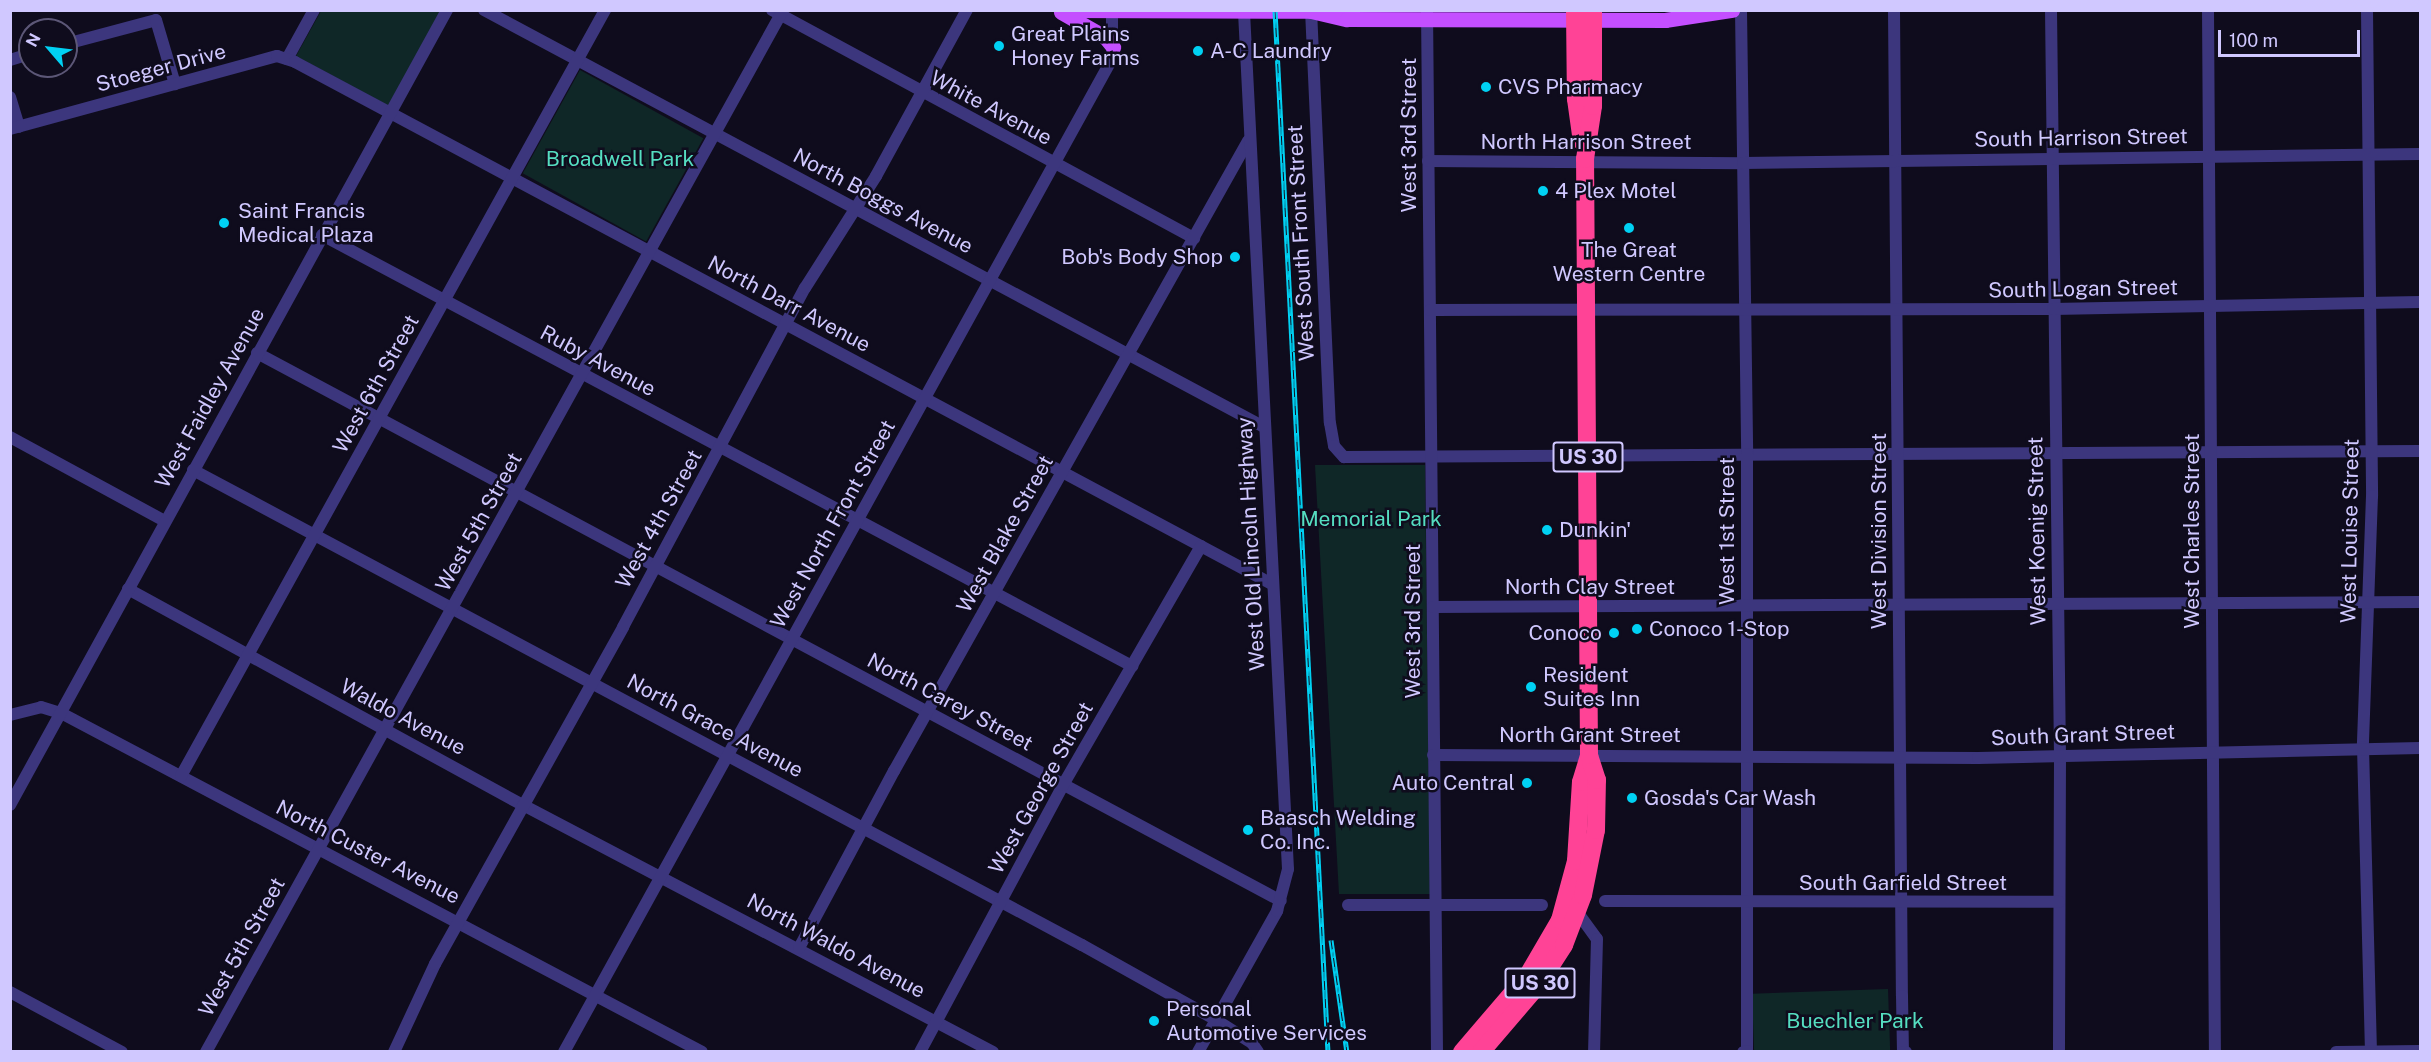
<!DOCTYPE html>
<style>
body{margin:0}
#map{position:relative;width:2431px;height:1062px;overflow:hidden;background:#0f0c1d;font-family:"Public Sans",sans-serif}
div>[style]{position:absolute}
.green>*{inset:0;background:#0f2727;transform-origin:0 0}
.minor>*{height:12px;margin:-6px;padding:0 6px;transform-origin:6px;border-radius:6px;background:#3c367d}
.major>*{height:15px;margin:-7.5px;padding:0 7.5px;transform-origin:7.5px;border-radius:7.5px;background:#c44fff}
.highway>*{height:18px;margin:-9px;padding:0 9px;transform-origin:9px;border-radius:9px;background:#ff4396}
.rail>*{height:5px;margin-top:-2.5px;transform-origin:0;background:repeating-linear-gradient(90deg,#0f0c1d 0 9px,#00d1f3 0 18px);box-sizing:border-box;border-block:2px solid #00d1f3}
.dots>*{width:16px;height:16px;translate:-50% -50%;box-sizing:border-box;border:3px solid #0f0c1d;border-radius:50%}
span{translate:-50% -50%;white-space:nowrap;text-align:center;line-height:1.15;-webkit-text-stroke:5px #0f0c1d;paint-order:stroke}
.shield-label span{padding:2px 4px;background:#0f0c1d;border:2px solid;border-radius:4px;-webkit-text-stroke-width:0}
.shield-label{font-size:20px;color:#d0c8ff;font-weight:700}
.poi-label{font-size:21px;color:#d0c8ff}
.left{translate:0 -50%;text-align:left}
.right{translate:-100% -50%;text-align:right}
.street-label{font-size:21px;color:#d0c8ff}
.park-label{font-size:21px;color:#55dec1}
.frame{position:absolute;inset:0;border:12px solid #d0c8ff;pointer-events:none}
.north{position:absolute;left:18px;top:18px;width:60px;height:60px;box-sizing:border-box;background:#0f0c1d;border:2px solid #5c5777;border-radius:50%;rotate:298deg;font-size:16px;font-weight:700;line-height:24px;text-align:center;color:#d0c8ff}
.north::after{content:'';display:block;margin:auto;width:21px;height:27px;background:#00d1f3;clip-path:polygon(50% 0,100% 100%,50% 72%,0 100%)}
.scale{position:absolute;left:2218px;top:30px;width:142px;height:27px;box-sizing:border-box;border:3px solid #d0c8ff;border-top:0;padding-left:8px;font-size:18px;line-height:21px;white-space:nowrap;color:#d0c8ff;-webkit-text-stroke:4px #0f0c1d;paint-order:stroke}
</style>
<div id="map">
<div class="green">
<i style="clip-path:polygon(321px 11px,442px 11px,391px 107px,296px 56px)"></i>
<i style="left:580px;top:70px;width:141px;height:118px;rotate:29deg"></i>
<i style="clip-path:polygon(1315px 465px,1425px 465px,1430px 894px,1339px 894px)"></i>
<i style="left:1888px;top:989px;width:62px;height:136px;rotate:88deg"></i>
</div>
<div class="minor">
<i style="left:484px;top:10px;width:884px;rotate:28.13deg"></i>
<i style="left:772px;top:10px;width:480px;rotate:28.4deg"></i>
<i style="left:1311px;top:10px;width:413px;rotate:87.4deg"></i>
<i style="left:1330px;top:423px;width:23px;rotate:80deg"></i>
<i style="left:1334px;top:446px;width:15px;rotate:48deg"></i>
<i style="left:1344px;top:457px;width:1076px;rotate:-0.32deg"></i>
<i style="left:1427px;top:10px;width:1042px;rotate:89.45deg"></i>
<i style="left:1741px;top:10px;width:444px;rotate:89.2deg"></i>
<i style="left:1747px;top:454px;width:597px;rotate:90deg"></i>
<i style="left:1747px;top:1051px;width:4px;rotate:166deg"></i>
<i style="left:1894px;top:10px;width:986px;rotate:89.54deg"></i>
<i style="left:1902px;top:996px;width:56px;rotate:89deg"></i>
<i style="left:1903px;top:1052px;width:3px"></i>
<i style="left:2051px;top:10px;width:747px;rotate:89.31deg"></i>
<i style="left:2060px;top:757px;width:295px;rotate:90.2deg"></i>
<i style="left:2208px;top:10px;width:1042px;rotate:89.62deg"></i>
<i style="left:2367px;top:10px;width:486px;rotate:89.4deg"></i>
<i style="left:2372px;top:496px;width:251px;rotate:92.1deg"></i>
<i style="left:2363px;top:747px;width:305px;rotate:88.5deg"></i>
<i style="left:66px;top:44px;width:93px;rotate:-14.9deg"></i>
<i style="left:156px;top:20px;width:67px;rotate:73.5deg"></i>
<i style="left:287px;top:59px;width:56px;rotate:-61.1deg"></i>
<i style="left:10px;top:60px;width:21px;rotate:-17deg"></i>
<i style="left:10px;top:97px;width:31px;rotate:73deg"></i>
<i style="left:10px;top:129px;width:277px;rotate:-15.3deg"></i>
<i style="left:277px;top:56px;width:19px;rotate:18deg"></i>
<i style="left:295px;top:62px;width:1108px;rotate:28.12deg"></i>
<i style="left:1428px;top:161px;width:315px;rotate:0.4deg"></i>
<i style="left:1743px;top:163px;width:677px;rotate:-0.76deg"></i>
<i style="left:322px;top:235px;width:918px;rotate:28.02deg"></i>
<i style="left:1430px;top:310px;width:623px;rotate:-0.09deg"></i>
<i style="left:2053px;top:309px;width:367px;rotate:-1.1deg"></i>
<i style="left:257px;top:353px;width:1161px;rotate:28.15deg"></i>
<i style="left:10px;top:437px;width:176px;rotate:28.5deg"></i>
<i style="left:193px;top:470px;width:1008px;rotate:28.12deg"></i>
<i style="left:1082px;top:945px;width:154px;rotate:29.2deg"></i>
<i style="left:1216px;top:1020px;width:43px;rotate:32.6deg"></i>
<i style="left:1252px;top:1043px;width:11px;rotate:56deg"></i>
<i style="left:128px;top:589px;width:450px;rotate:28.7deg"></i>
<i style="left:523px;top:805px;width:531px;rotate:27.72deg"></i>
<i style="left:1433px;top:607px;width:987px;rotate:-0.29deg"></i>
<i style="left:10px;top:715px;width:32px;rotate:-14deg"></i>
<i style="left:41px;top:707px;width:21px;rotate:17deg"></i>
<i style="left:61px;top:713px;width:725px;rotate:27.87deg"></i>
<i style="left:1433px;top:755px;width:545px;rotate:0.32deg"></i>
<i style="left:1978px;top:758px;width:442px;rotate:-1.3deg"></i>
<i style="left:181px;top:776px;width:876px;rotate:-61.03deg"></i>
<i style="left:10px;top:805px;width:907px;rotate:-61.2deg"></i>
<i style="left:1605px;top:901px;width:454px;rotate:0.1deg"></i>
<i style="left:1348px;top:905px;width:194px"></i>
<i style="left:1578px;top:913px;width:32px;rotate:54deg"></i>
<i style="left:1597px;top:939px;width:113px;rotate:91.5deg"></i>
<i style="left:799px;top:948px;width:201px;rotate:-61.8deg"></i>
<i style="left:894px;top:771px;width:723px;rotate:-60.67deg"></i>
<i style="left:10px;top:992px;width:127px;rotate:28.2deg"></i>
<i style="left:206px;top:1052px;width:1191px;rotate:-61.02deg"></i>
<i style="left:394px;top:1052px;width:97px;rotate:-65deg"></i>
<i style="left:435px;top:964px;width:386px;rotate:-60.8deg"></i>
<i style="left:623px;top:627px;width:385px;rotate:-61.8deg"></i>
<i style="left:805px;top:288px;width:133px;rotate:-57.6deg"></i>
<i style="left:876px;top:176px;width:189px;rotate:-61.3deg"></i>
<i style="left:564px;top:1052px;width:1134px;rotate:-61.11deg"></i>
<i style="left:1112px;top:59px;width:49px;rotate:-90deg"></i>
<i style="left:920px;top:1052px;width:303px;rotate:-61.8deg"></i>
<i style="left:1063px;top:785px;width:276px;rotate:-60deg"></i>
<i style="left:1198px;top:1052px;width:162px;rotate:-60.7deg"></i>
<i style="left:1277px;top:911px;width:43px;rotate:-75.3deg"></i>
<i style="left:1288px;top:869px;width:859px;rotate:-92.94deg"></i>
<i style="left:2336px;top:1052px;width:84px;rotate:-0.7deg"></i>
</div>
<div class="major">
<i style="left:1063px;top:10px;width:248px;rotate:0.2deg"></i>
<i style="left:1311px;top:11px;width:37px;rotate:13deg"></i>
<i style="left:1347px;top:19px;width:318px;rotate:0.2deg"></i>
<i style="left:1665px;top:20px;width:68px;rotate:-8.5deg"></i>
<i style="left:1061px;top:12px;width:51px;rotate:29.6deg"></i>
<i style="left:1105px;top:37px;width:13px;rotate:51deg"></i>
</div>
<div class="highway">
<i style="left:1575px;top:10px;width:89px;rotate:89.4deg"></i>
<i style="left:1576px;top:99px;width:43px;rotate:82.1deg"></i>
<i style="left:1462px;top:1052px;width:101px;rotate:-49.4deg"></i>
<i style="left:1528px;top:975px;width:64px;rotate:-59.8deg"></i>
<i style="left:1560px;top:920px;width:61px;rotate:-74.8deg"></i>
<i style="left:1576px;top:861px;width:79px;rotate:-86.4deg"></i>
<i style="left:1581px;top:782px;width:28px;rotate:-73deg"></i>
<i style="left:1481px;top:1052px;width:89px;rotate:-49.5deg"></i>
<i style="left:1539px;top:984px;width:46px;rotate:-57.3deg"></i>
<i style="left:1564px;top:945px;width:53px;rotate:-69.2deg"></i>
<i style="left:1583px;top:895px;width:66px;rotate:-78.7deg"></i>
<i style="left:1596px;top:830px;width:50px;rotate:-88.9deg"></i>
<i style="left:1597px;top:780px;width:26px;rotate:-108deg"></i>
<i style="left:1589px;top:755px;width:596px;rotate:-90.38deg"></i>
<i style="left:1585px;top:159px;width:54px;rotate:-81.4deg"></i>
<i style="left:1593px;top:106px;width:96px;rotate:-90deg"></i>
</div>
<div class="rail">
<i style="left:1275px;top:10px;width:1043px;rotate:87.09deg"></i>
<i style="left:1331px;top:940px;width:113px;rotate:81.9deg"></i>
</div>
<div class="dots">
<i style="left:999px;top:46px;background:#00d1f3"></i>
<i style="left:1198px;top:51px;background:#00d1f3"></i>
<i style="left:1486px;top:87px;background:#00d1f3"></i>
<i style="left:1543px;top:191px;background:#00d1f3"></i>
<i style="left:224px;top:223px;background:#00d1f3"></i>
<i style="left:1629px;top:228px;background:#00d1f3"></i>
<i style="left:1235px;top:257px;background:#00d1f3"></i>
<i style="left:1547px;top:530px;background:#00d1f3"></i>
<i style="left:1637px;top:629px;background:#00d1f3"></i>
<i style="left:1614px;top:633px;background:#00d1f3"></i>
<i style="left:1531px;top:687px;background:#00d1f3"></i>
<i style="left:1527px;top:783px;background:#00d1f3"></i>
<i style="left:1632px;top:798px;background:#00d1f3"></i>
<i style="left:1248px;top:830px;background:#00d1f3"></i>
<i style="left:1154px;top:1021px;background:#00d1f3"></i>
</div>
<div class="shield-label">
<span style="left:1588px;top:457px">US 30</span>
<span style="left:1540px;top:983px">US 30</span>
</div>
<div class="poi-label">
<span class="left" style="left:1011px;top:46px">Great Plains<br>Honey Farms</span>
<span class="left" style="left:1210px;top:51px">A-C Laundry</span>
<span class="left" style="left:1498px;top:87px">CVS Pharmacy</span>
<span class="left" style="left:1555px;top:191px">4 Plex Motel</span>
<span class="left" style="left:238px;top:223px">Saint Francis<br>Medical Plaza</span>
<span style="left:1629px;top:262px">The Great<br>Western Centre</span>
<span class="right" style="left:1223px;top:257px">Bob's Body Shop</span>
<span class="left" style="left:1559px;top:530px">Dunkin'</span>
<span class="left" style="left:1649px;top:629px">Conoco 1-Stop</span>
<span class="right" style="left:1602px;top:633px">Conoco</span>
<span class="left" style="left:1543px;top:687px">Resident<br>Suites Inn</span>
<span class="right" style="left:1515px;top:783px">Auto Central</span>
<span class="left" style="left:1644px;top:798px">Gosda's Car Wash</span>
<span class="left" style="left:1260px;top:830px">Baasch Welding<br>Co. Inc.</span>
<span class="left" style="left:1166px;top:1021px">Personal<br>Automotive Services</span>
</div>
<div class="street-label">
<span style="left:161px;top:68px;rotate:-15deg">Stoeger Drive</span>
<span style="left:991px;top:108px;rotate:28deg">White Avenue</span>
<span style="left:1409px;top:135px;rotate:-90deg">West 3rd Street</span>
<span style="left:2081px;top:138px;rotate:-1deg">South Harrison Street</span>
<span style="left:1586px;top:142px">North Harrison Street</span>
<span style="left:883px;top:201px;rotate:28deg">North Boggs Avenue</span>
<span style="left:1301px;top:243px;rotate:-93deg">West South Front Street</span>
<span style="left:2083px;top:289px;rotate:-1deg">South Logan Street</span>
<span style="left:789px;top:304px;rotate:28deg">North Darr Avenue</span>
<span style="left:598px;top:361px;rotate:28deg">Ruby Avenue</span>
<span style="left:376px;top:384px;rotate:-61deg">West 6th Street</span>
<span style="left:210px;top:398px;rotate:-61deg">West Faidley Avenue</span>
<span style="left:659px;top:519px;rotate:-61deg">West 4th Street</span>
<span style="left:479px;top:522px;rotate:-61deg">West 5th Street</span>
<span style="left:833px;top:524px;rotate:-61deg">West North Front Street</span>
<span style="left:1727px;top:531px;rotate:-90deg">West 1st Street</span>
<span style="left:1879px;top:531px;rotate:-90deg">West Division Street</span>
<span style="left:2037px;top:531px;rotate:-91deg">West Koenig Street</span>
<span style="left:2192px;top:531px;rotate:-90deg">West Charles Street</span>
<span style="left:2350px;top:531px;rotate:-89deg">West Louise Street</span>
<span style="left:1005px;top:534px;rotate:-61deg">West Blake Street</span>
<span style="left:1251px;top:544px;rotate:-93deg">West Old Lincoln Highway</span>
<span style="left:1590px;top:587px">North Clay Street</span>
<span style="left:1413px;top:621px;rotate:-90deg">West 3rd Street</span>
<span style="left:950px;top:702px;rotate:28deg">North Carey Street</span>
<span style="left:403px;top:717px;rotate:28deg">Waldo Avenue</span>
<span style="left:715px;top:726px;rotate:28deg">North Grace Avenue</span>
<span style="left:1590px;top:735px">North Grant Street</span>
<span style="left:2083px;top:735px;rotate:-2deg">South Grant Street</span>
<span style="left:1041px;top:788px;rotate:-61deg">West George Street</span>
<span style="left:368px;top:852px;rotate:27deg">North Custer Avenue</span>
<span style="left:1903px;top:883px">South Garfield Street</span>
<span style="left:836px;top:946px;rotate:28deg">North Waldo Avenue</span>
<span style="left:242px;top:947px;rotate:-61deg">West 5th Street</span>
</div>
<div class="park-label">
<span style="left:620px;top:159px">Broadwell Park</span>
<span style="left:1371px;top:519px">Memorial Park</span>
<span style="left:1855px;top:1021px">Buechler Park</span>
</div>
<div class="frame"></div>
<div class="north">N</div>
<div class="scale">100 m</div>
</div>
